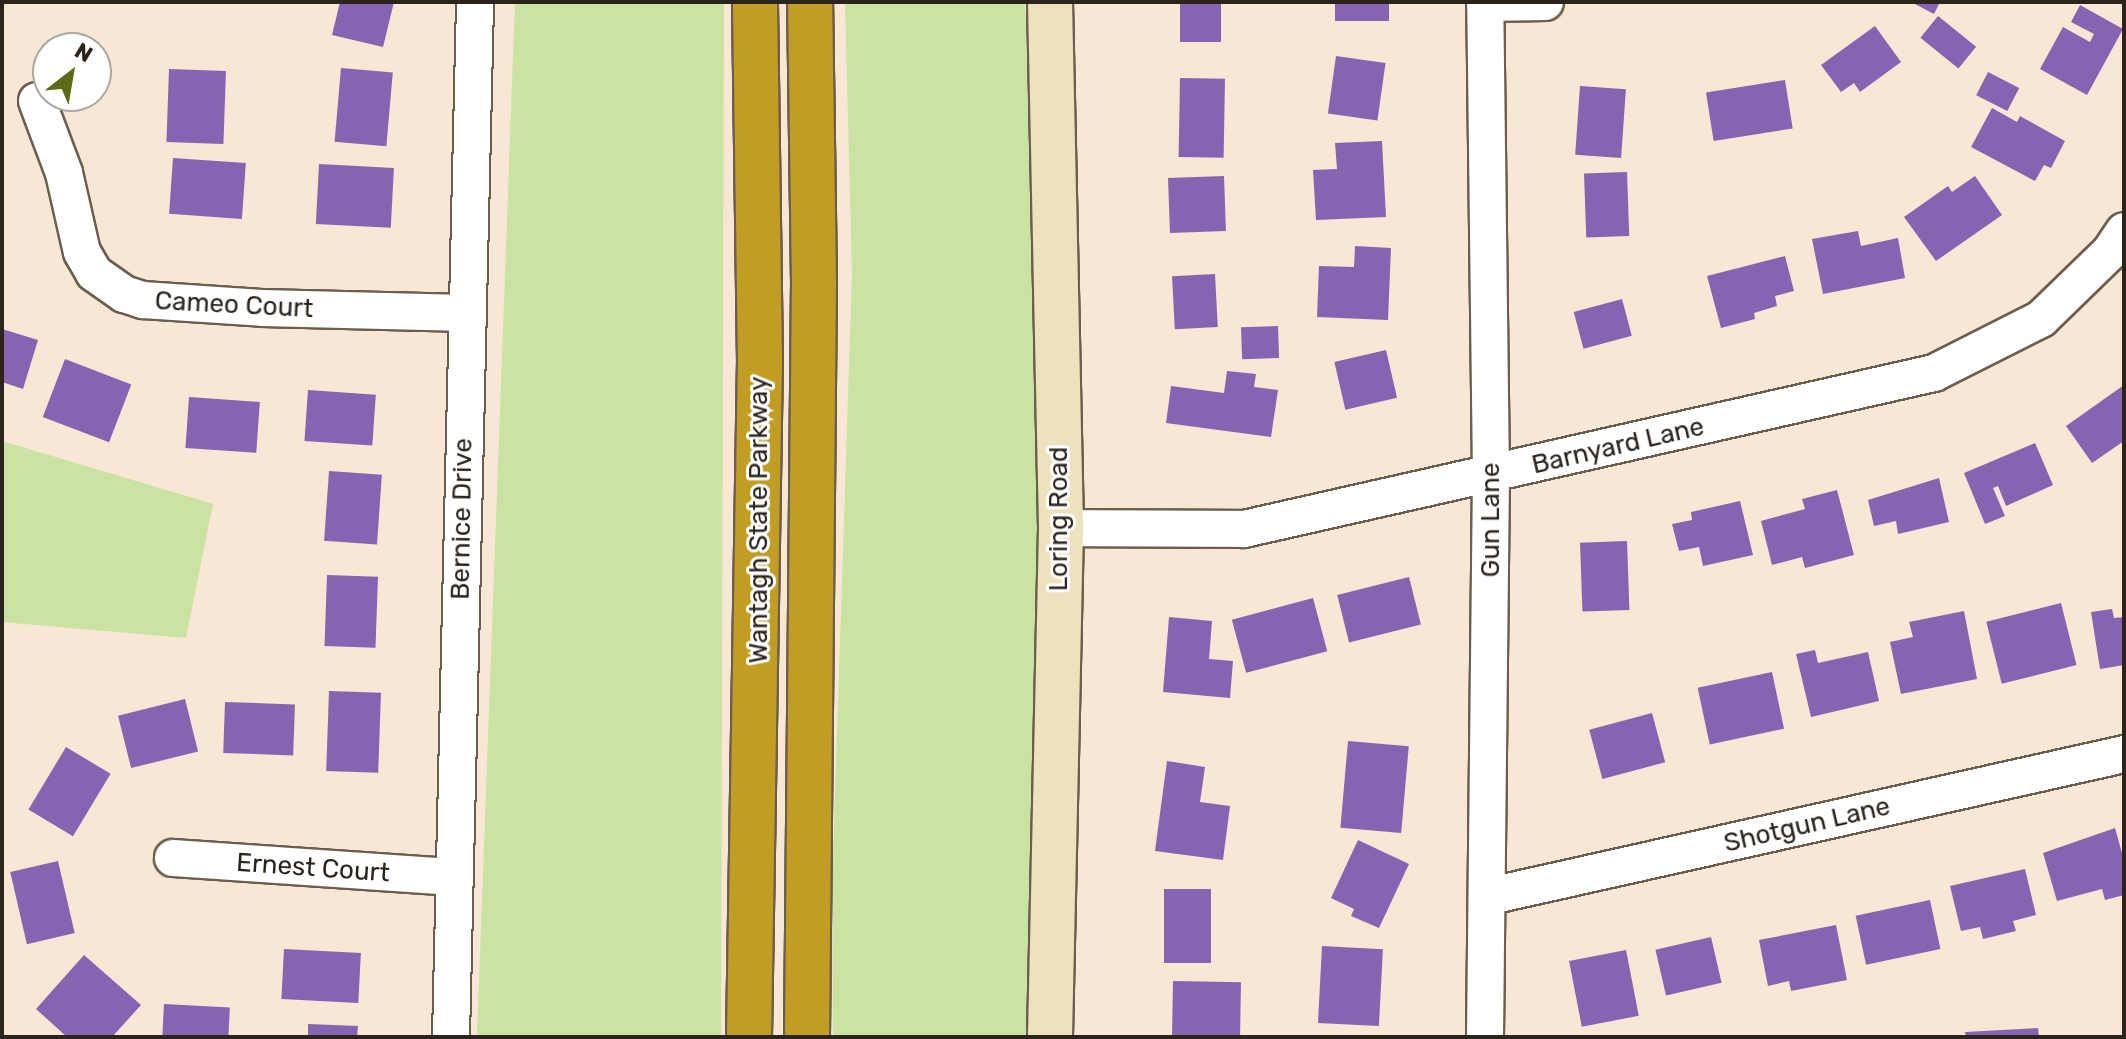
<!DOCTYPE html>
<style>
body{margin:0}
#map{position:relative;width:2126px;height:1039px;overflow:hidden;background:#f7e7d4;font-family:Rubik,sans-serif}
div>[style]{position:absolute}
.green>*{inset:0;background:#cae2a2}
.building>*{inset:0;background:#8863b2;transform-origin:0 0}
.roads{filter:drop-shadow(2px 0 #6c5e4e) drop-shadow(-2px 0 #6c5e4e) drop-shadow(0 2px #6c5e4e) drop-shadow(0 -2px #6c5e4e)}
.street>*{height:36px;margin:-18px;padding:0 18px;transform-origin:18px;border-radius:18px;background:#fff}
.secondary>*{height:44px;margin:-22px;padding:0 22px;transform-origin:22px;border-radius:22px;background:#ede2bd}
.highway>*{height:44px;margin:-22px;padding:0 22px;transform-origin:22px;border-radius:22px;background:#c29d23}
span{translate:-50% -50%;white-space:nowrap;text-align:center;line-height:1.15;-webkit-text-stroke:6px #fff;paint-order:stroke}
.street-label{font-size:26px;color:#2b241d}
.frame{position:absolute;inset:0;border:4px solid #2b241d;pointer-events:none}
.north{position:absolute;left:32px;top:32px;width:80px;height:80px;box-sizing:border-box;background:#fff;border:2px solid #aaa7a5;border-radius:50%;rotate:31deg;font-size:22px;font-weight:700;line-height:32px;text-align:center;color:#2b241d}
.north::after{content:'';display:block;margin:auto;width:28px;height:36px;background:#5c6b15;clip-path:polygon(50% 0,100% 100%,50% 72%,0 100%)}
</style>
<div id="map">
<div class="green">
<i style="clip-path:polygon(515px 2px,724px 2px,721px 1037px,477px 1037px)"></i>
<i style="clip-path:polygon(845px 2px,1025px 2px,1047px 536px,1034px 1037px,833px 1037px,832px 888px,852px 274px)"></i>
<i style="clip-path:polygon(2px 441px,213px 504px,186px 638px,2px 622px)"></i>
</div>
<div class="building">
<i style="clip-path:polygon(340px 2px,394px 2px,383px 47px,332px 35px)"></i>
<i style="left:1180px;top:2px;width:41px;height:40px"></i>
<i style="left:1335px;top:2px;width:54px;height:19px"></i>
<i style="clip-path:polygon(1911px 2px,1940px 2px,1934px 14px)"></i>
<i style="clip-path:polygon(2080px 5px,2123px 29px,2087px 95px,2040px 69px,2063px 27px,2090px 42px,2094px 34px,2071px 22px)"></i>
<i style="left:1938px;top:16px;width:49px;height:28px;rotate:39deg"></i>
<i style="clip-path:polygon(1875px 26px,1901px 62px,1860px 92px,1854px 83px,1841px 92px,1821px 65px)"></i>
<i style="left:1336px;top:56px;width:50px;height:58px;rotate:8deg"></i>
<i style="left:341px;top:68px;width:52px;height:74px;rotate:5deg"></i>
<i style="left:169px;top:69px;width:57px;height:73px;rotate:2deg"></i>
<i style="left:1988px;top:72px;width:35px;height:26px;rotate:27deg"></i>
<i style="left:1180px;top:78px;width:45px;height:79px;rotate:1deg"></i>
<i style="left:1785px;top:80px;width:49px;height:80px;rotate:81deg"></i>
<i style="left:1580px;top:86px;width:46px;height:69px;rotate:4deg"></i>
<i style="clip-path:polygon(1992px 108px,2017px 122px,2020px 116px,2065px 141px,2051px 168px,2044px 165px,2035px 181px,1971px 147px)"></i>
<i style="clip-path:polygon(1382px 141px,1386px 217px,1316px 220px,1313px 170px,1337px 169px,1335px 143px)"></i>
<i style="left:173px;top:158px;width:73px;height:56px;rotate:4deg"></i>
<i style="left:319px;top:164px;width:75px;height:60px;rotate:3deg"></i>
<i style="left:1627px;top:172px;width:64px;height:43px;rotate:88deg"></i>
<i style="left:1224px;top:176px;width:55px;height:56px;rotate:88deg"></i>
<i style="clip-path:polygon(1975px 176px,2002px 215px,1936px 261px,1904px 217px,1948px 186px,1952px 192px)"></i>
<i style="clip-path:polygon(1858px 231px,1861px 246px,1898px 238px,1905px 278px,1823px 294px,1812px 239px)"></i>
<i style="clip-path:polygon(1355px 246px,1391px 248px,1388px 320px,1317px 317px,1319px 266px,1354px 267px)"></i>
<i style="clip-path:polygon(1785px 256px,1794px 291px,1775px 296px,1777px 306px,1754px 313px,1755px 319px,1721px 328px,1707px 276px)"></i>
<i style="left:1215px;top:274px;width:53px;height:43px;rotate:87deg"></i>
<i style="left:1622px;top:299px;width:38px;height:50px;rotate:75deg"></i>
<i style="left:1278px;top:326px;width:32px;height:37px;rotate:88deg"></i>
<i style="clip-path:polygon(2px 329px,38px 340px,23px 389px,2px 382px)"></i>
<i style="left:1386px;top:350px;width:49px;height:53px;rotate:77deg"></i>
<i style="left:65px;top:359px;width:71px;height:62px;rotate:21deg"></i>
<i style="clip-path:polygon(1227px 371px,1256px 374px,1254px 387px,1278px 390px,1271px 437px,1166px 423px,1171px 386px,1224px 393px)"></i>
<i style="clip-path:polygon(2124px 385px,2124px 441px,2092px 463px,2066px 426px)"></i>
<i style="left:308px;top:390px;width:68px;height:51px;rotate:4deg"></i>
<i style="left:189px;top:397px;width:71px;height:51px;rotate:4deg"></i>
<i style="clip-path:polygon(2035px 443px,2053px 485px,2006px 506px,1998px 486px,1993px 488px,2005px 516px,1985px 524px,1964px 473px)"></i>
<i style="left:329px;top:471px;width:53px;height:70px;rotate:4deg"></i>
<i style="clip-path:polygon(1939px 478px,1949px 522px,1898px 534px,1896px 521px,1874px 526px,1868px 500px)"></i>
<i style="clip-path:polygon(1837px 490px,1854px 555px,1805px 568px,1802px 557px,1772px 565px,1761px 521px,1805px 509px,1802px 499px)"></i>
<i style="clip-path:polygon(1740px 501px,1753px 555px,1703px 566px,1699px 547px,1679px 551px,1672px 524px,1692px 520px,1691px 512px)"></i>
<i style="left:1627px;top:541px;width:69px;height:47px;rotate:88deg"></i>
<i style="left:327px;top:575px;width:51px;height:71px;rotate:2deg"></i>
<i style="left:1409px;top:577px;width:49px;height:74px;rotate:76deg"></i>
<i style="left:1313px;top:598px;width:55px;height:84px;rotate:75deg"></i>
<i style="left:2061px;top:603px;width:64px;height:77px;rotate:76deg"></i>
<i style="clip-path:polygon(2112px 609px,2114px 618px,2124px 617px,2124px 665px,2100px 669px,2091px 612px)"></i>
<i style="clip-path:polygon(1964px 611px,1977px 679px,1901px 694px,1890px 642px,1913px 637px,1909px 622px)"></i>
<i style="clip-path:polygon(1169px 617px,1212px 621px,1209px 659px,1233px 661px,1230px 698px,1163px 692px)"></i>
<i style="clip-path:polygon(1815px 650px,1818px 663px,1868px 652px,1879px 701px,1811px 717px,1796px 654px)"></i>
<i style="left:1772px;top:672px;width:58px;height:76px;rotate:78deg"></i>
<i style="left:329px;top:691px;width:52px;height:80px;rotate:2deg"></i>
<i style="left:185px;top:699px;width:54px;height:69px;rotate:76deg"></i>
<i style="left:225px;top:702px;width:70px;height:51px;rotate:2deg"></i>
<i style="left:1652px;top:713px;width:51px;height:65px;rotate:75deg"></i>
<i style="left:1348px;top:741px;width:61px;height:87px;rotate:5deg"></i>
<i style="left:66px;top:747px;width:52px;height:73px;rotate:31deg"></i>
<i style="clip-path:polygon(1167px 761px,1205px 767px,1200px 802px,1230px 806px,1223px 860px,1155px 851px)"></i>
<i style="clip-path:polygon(2115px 828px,2124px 860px,2124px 895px,2105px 900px,2102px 889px,2057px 901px,2043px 853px)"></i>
<i style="clip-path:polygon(1358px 840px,1409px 864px,1379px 928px,1351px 916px,1354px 909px,1331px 898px)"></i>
<i style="left:58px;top:861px;width:74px;height:49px;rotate:77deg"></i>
<i style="clip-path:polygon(2025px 869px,2036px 915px,2013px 921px,2016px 931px,1983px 939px,1980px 927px,1961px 931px,1950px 886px)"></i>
<i style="left:1164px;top:889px;width:47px;height:74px"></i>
<i style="left:1930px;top:900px;width:50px;height:76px;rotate:78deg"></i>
<i style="clip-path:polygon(1836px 925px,1847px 980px,1791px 991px,1789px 981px,1768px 986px,1759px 940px)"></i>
<i style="left:1711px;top:937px;width:47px;height:57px;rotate:77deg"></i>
<i style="left:1322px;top:946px;width:61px;height:77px;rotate:3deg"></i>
<i style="left:284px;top:949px;width:77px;height:50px;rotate:3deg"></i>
<i style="left:1626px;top:950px;width:67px;height:58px;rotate:79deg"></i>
<i style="clip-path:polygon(84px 955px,141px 1005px,112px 1037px,67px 1037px,36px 1009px)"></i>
<i style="left:1173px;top:981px;width:68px;height:56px;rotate:1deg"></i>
<i style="left:164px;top:1004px;width:66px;height:33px;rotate:3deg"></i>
<i style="clip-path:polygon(308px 1024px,358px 1026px,357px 1037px,308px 1037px)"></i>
<i style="clip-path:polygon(2038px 1028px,2039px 1037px,1966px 1037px,1965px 1032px)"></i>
</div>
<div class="roads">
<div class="street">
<i style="left:1485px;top:3px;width:60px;rotate:-1deg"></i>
<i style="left:37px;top:101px;width:77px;rotate:69.4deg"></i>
<i style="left:64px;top:173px;width:81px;rotate:77.2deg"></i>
<i style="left:82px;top:252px;width:24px;rotate:60deg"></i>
<i style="left:94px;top:273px;width:37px;rotate:35deg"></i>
<i style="left:124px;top:294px;width:20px;rotate:18deg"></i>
<i style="left:143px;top:300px;width:119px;rotate:3.8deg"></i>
<i style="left:262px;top:308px;width:205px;rotate:1.4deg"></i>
<i style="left:1061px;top:528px;width:183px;rotate:0.3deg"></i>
<i style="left:1244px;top:529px;width:707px;rotate:-12.74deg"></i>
<i style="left:1934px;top:373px;width:120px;rotate:-26.8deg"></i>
<i style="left:2041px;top:319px;width:96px;rotate:-44.2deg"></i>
<i style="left:2110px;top:252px;width:25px;rotate:-56deg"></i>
<i style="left:173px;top:858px;width:282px;rotate:3.9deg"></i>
<i style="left:1490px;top:896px;width:650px;rotate:-12.62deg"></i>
<i style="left:451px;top:1037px;width:1035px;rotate:-88.67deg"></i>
<i style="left:1485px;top:1037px;width:562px;rotate:-89.39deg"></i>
<i style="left:1491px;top:475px;width:473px;rotate:-90.7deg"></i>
</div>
<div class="secondary">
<i style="left:1050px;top:2px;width:526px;rotate:88.8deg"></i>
<i style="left:1061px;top:528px;width:509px;rotate:91.24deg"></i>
</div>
<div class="highway">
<i style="left:749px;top:1037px;width:675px;rotate:-89.07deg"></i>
<i style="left:760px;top:362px;width:360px;rotate:-90.8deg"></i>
<i style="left:807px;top:1037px;width:754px;rotate:-89.47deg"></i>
<i style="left:814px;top:283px;width:281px;rotate:-90.8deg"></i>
</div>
</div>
<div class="street-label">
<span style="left:234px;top:305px;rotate:3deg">Cameo Court</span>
<span style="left:1618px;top:446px;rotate:-13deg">Barnyard Lane</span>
<span style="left:462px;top:519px;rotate:-89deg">Bernice Drive</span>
<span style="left:1059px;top:519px;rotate:-90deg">Loring Road</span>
<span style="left:759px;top:520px;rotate:-90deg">Wantagh State Parkway</span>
<span style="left:1491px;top:520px;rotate:-90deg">Gun Lane</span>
<span style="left:1807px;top:825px;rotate:-13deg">Shotgun Lane</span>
<span style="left:313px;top:868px;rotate:4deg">Ernest Court</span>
</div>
<div class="frame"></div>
<div class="north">N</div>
</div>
